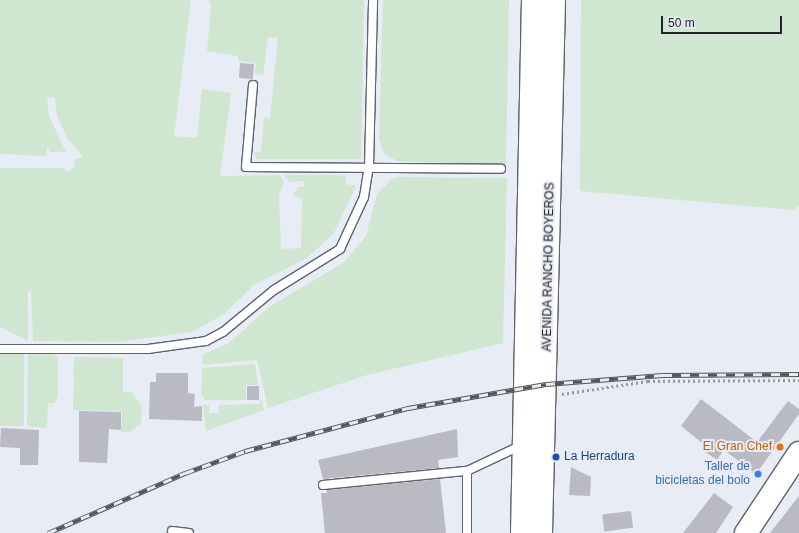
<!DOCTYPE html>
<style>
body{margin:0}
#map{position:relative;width:799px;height:533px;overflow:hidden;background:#e8ecf4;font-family:Helvetica,sans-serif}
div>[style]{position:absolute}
.green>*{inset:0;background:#cfe6d1;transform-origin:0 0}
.building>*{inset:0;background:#babac2;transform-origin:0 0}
.path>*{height:2.5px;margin-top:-1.25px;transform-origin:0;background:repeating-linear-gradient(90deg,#95989d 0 2px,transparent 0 5px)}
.roads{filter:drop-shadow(1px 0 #5f6369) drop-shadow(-1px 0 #5f6369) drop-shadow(0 1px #5f6369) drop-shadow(0 -1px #5f6369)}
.lane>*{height:8px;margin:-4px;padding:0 4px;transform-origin:4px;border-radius:4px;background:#fff}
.secondary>*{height:22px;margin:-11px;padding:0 11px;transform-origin:11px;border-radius:11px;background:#fff}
.primary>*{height:22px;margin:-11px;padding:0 11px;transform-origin:11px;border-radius:11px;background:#fff}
.rail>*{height:4.5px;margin-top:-2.25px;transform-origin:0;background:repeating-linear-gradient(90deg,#e8ecf4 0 9px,#54565a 0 18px);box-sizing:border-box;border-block:1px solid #54565a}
.dots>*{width:11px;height:11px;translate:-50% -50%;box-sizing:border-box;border:2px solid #e8ecf4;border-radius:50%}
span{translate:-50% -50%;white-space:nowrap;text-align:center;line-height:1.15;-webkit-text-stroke:4px #e8ecf4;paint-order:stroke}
.street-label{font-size:12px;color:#222326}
.food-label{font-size:12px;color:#c56008}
.right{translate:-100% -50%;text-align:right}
.transit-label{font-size:12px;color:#164399}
.left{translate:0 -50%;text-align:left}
.shop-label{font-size:12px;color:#366cbe}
.scale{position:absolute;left:661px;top:16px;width:121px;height:18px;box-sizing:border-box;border:2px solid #222326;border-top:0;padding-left:5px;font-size:12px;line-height:14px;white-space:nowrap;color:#222326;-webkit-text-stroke:3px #e8ecf4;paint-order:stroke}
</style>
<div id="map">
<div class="green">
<i style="clip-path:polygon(0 0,191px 0,174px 136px,197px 138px,202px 89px,231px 93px,220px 176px,280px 175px,284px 182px,279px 194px,281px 249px,301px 248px,302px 199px,293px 195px,298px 187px,304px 187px,304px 181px,289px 182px,284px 175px,346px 175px,346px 184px,356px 186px,334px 233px,307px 258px,254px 285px,223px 315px,191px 332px,118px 342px,33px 341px,31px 290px,28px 292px,28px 341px,0 327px,0 168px,63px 168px,67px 172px,74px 168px,75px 159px,83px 157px,68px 139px,57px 116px,55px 98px,47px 98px,49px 116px,66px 152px,50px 152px,47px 147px,47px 156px,43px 156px,0 154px)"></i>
<i style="clip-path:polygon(209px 0,364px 0,361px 159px,256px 159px,254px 152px,261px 152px,264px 117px,270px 118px,278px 38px,268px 37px,263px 75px,255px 74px,256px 63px,238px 61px,238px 56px,207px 51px,211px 6px)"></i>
<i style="clip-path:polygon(383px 0,509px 0,506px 165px,397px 161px,383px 153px,379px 138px)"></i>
<i style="clip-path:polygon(581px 0,799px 0,799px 205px,793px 210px,580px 191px)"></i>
<i style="clip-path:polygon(399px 177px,507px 178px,503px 343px,367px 375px,268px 408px,257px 360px,203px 365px,202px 355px,229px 343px,269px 307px,343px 263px,366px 236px,377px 194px,392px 179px)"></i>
<i style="left:0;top:354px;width:24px;height:72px"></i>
<i style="clip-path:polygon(53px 354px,58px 358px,58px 397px,54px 403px,48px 403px,47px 428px,27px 426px,28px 355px)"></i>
<i style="clip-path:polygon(74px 357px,123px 358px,123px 392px,132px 392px,142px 407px,141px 424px,130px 432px,121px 432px,122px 411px,73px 410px)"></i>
<i style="clip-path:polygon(255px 364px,258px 385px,246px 385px,246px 400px,204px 400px,204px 395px,201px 395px,202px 368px)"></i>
<i style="clip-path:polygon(260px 396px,264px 410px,206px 431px,203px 405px,209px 405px,209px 413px,219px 413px,219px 405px,260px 404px)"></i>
</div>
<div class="building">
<i style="left:240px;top:63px;width:14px;height:15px;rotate:4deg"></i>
<i style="clip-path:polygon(156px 373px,188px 373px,188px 393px,195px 394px,194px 407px,202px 406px,202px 421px,149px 419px,150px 382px,156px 382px)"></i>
<i style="left:247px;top:386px;width:12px;height:14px"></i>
<i style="clip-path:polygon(701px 399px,757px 442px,788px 401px,799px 409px,799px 414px,756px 474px,724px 450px,717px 460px,704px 451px,707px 447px,681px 426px)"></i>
<i style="clip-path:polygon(79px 411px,121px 412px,121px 430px,109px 429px,107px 463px,79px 462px)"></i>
<i style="clip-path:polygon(1px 428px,39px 430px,38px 465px,20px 465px,20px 448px,0 447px)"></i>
<i style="clip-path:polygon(457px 429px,458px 457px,438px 460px,439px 468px,323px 479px,318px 460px)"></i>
<i style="clip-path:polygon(571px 467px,591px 477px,590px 496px,569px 495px)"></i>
<i style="clip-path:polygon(440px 479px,446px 533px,325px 533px,321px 493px,327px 493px,326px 490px)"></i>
<i style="clip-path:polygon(714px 493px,733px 507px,716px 533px,683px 533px)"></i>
<i style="clip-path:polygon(799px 496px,799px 533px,770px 533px)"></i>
<i style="left:631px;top:511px;width:17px;height:29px;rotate:83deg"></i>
</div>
<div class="path">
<i style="left:562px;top:394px;width:87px;rotate:-8.6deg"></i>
<i style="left:648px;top:381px;width:151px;rotate:-0.4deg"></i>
</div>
<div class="roads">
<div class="lane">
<i style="left:253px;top:85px;width:82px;rotate:94.9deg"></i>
<i style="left:246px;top:167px;width:255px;rotate:0.4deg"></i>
<i style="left:0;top:349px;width:148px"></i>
<i style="left:148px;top:349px;width:59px;rotate:-7.9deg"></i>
<i style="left:206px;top:341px;width:19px;rotate:-28deg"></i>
<i style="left:223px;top:332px;width:66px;rotate:-39.5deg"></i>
<i style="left:274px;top:290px;width:78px;rotate:-31.8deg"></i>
<i style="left:340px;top:249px;width:57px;rotate:-65.2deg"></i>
<i style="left:364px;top:197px;width:30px;rotate:-81deg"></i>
<i style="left:369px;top:167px;width:167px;rotate:-88.6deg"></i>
<i style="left:323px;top:485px;width:145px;rotate:-5.6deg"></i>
<i style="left:467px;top:471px;width:61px;rotate:-25.3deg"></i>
<i style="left:172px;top:531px;width:17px;rotate:7deg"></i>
<i style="left:467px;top:533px;width:62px;rotate:-90deg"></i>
</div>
<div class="secondary">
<i style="left:746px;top:533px;width:96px;rotate:-56.5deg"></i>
</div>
<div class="primary">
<i style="left:522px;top:533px;width:533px;rotate:-88.82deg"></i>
<i style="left:541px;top:533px;width:533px;rotate:-88.6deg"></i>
</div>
</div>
<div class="rail">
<i style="left:48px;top:533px;width:150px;rotate:-23.7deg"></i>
<i style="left:185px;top:473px;width:64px;rotate:-20.1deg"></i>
<i style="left:245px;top:451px;width:169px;rotate:-14.8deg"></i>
<i style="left:408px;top:408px;width:140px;rotate:-9.9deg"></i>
<i style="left:546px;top:384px;width:117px;rotate:-4.4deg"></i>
<i style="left:663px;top:375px;width:136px;rotate:-0.4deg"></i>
</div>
<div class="dots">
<i style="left:780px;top:447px;background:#e8710a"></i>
<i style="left:556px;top:457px;background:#1a4fb4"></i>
<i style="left:758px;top:474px;background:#3f7fe0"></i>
</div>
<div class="street-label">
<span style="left:549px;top:267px;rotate:-89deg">AVENIDA RANCHO BOYEROS</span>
</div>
<div class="food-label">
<span class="right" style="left:772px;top:447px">El Gran Chef</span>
</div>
<div class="transit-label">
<span class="left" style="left:564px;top:457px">La Herradura</span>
</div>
<div class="shop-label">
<span class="right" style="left:750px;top:474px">Taller de<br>bicicletas del bolo</span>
</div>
<div class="scale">50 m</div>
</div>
